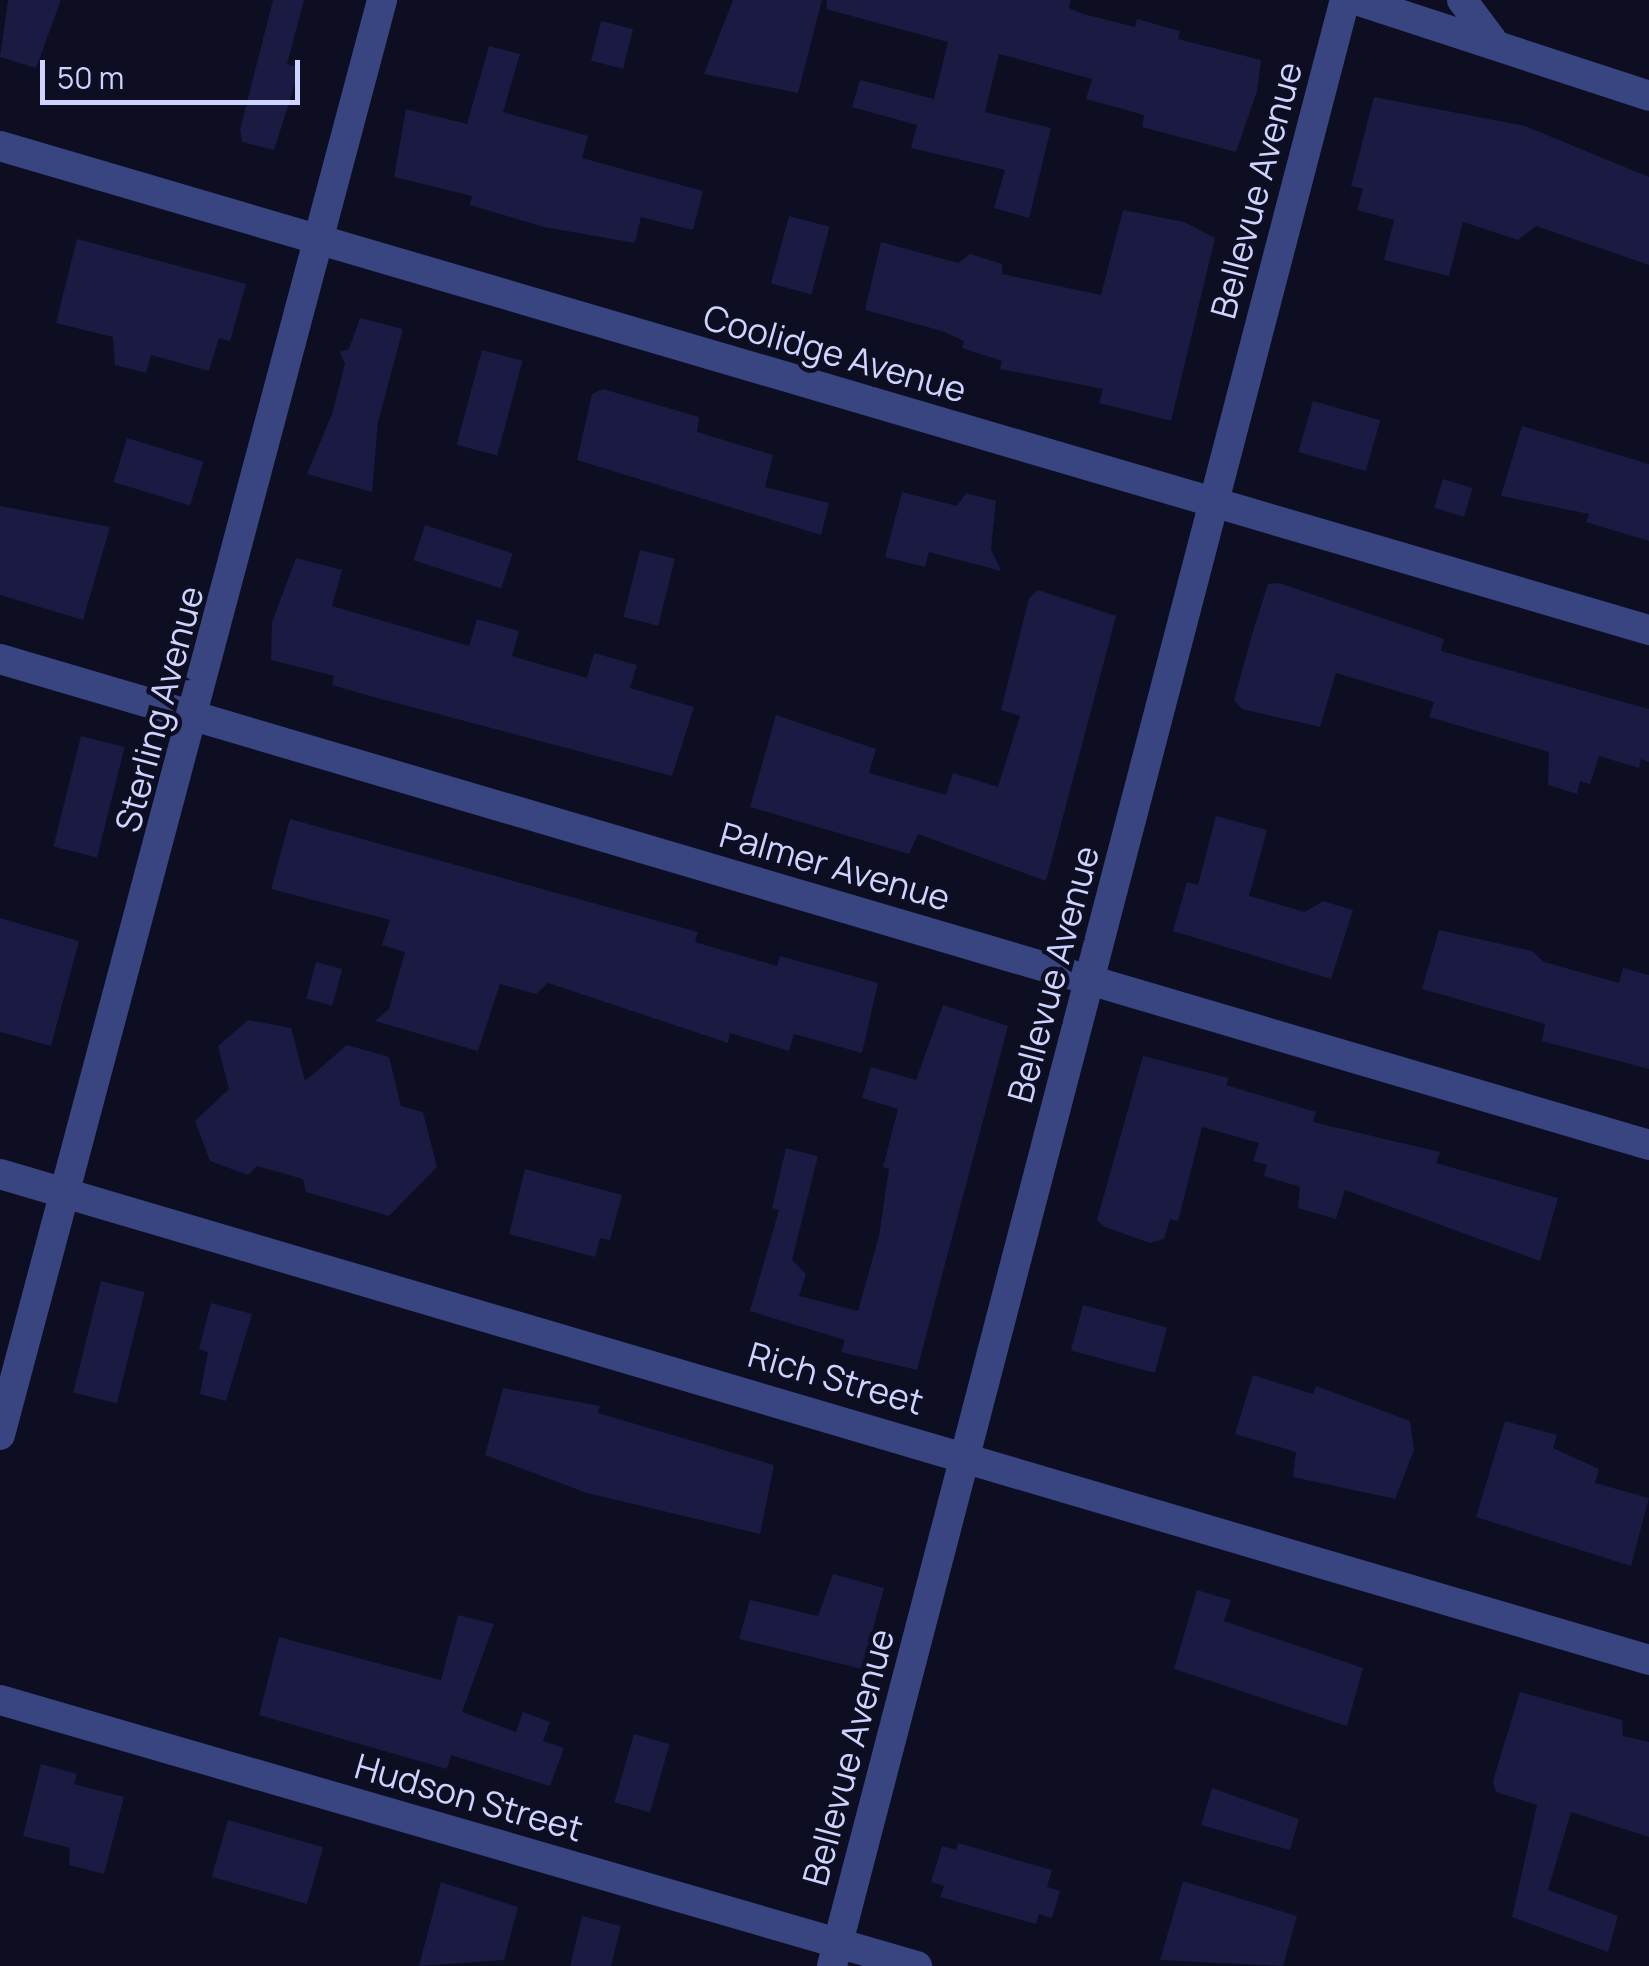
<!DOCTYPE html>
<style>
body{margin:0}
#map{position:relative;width:1649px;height:1966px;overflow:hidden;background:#0d0e22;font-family:Manrope,sans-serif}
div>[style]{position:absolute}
.building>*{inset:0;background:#1a1a42;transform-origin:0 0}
.minor>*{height:30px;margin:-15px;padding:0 15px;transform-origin:15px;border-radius:15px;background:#394580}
span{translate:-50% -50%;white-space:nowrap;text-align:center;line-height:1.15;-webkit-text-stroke:9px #0d0e22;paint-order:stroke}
.street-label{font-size:35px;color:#ced3ff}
.scale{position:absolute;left:40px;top:60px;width:260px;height:45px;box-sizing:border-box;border:5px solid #ced3ff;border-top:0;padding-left:12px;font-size:30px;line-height:35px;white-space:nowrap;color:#ced3ff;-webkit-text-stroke:8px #0d0e22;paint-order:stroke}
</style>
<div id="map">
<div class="building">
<i style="clip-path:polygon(8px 0,61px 0,36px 68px,0 57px)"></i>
<i style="clip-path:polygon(273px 0,304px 0,287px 64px,300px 68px,274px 150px,242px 142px,240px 130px)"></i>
<i style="clip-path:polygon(733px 0,822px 0,798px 93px,704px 74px)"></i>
<i style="clip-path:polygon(827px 0,1071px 0,1069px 8px,1083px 14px,1135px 27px,1137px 19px,1180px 31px,1178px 39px,1261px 60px,1257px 91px,1236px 152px,1142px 127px,1144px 115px,1086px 99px,1092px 79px,999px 54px,985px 112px,1051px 128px,1029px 218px,994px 208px,1005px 170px,911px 148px,917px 125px,852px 107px,860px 80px,934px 99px,948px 42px,826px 9px)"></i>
<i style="left:601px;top:21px;width:33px;height:41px;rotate:14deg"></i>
<i style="clip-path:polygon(489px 46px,520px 54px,503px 112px,588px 136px,582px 158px,703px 191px,693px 230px,641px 217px,635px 243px,544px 227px,470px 205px,472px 196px,394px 177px,406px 109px,467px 124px)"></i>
<i style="clip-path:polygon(1374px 97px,1525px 126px,1649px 177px,1649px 265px,1536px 226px,1518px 240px,1463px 222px,1449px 276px,1384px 260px,1394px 220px,1357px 210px,1363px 189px,1351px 186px)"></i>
<i style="clip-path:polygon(1123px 210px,1184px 222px,1215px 238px,1171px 421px,1099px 403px,1103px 389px,1000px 369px,1002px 361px,962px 348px,964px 341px,942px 331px,865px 310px,881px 242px,958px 263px,970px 254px,1002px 264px,1002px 274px,1101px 295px)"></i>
<i style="left:789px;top:216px;width:42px;height:70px;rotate:15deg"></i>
<i style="clip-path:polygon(77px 239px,246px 284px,230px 341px,219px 338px,209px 371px,151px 355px,146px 373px,115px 365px,113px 337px,56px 323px)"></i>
<i style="clip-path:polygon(360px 318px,403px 329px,378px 422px,372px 492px,307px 474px,332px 414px,345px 364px,340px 352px,349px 349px)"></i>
<i style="left:482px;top:350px;width:42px;height:98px;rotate:15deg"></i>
<i style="clip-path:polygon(603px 389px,699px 417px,697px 432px,773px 455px,765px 487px,829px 503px,821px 535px,577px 460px,592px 394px)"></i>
<i style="left:1313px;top:401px;width:70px;height:53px;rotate:16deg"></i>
<i style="clip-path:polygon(1522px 426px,1649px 464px,1649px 541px,1586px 522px,1589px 514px,1501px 496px)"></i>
<i style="left:127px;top:438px;width:80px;height:46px;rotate:17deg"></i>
<i style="left:1443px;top:479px;width:31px;height:30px;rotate:17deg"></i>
<i style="clip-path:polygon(902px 492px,957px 506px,966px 493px,996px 501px,991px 549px,1001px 571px,929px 552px,925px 567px,885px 557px)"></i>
<i style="clip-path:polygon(0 506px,110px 527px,83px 620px,0 595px)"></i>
<i style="left:425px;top:525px;width:92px;height:37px;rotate:18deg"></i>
<i style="left:640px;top:550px;width:36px;height:69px;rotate:14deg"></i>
<i style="clip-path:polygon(296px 558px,342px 570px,332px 606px,469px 646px,477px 619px,519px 631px,512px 656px,587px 678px,594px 653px,637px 665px,630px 688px,694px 707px,672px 776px,370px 696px,332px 685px,334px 676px,271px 660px,272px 622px)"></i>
<i style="clip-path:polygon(1279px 583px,1444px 639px,1441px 651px,1649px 709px,1649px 762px,1641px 759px,1639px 768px,1599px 756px,1590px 784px,1580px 781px,1577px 794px,1548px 785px,1549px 752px,1429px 717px,1434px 702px,1336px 673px,1320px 727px,1242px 709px,1234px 700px,1252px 635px,1268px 584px)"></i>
<i style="clip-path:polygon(1038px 590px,1116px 616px,1046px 881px,918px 834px,909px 854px,750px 807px,776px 715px,876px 749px,869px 773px,946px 795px,953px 773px,998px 787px,1020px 716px,1001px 710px,1029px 598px)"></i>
<i style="left:81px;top:736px;width:45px;height:114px;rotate:14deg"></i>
<i style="clip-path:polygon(1216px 816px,1267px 830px,1249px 896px,1305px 912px,1323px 901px,1353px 910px,1331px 979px,1173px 931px,1187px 882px,1198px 885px)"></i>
<i style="clip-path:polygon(290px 819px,698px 932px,695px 942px,777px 966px,780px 956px,878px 983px,862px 1053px,794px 1034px,789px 1051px,730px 1033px,728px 1043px,548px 983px,536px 994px,500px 984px,478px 1051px,375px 1021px,389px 1009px,405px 952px,382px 945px,390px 920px,271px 889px)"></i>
<i style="clip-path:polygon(0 918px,79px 941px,51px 1046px,0 1032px)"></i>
<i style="clip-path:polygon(1439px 930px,1532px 951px,1544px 962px,1619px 983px,1623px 968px,1649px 975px,1649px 1069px,1542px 1041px,1545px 1024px,1422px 989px)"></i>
<i style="left:316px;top:962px;width:27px;height:38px;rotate:15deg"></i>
<i style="clip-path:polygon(943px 1005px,1008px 1026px,917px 1370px,841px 1352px,845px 1340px,750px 1311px,779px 1210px,772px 1208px,786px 1148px,818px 1156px,792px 1260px,806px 1274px,799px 1296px,858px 1311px,879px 1236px,889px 1169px,883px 1167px,898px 1109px,862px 1098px,871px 1067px,916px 1080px)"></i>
<i style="clip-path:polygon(248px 1020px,291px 1028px,305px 1081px,347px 1045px,389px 1057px,401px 1106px,423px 1112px,437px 1167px,389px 1216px,306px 1192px,303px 1179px,257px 1166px,248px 1175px,210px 1161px,195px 1121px,229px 1089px,218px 1046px)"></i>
<i style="clip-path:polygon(1143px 1056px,1229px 1078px,1226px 1085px,1316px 1112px,1313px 1122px,1440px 1152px,1436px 1163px,1558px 1198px,1540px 1261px,1345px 1190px,1336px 1219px,1298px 1208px,1300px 1187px,1264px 1176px,1267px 1165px,1253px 1161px,1259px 1143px,1202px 1127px,1178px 1221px,1170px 1219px,1164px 1239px,1150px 1243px,1105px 1227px,1097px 1220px)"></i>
<i style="clip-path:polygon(525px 1169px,622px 1195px,610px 1240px,600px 1238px,595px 1257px,509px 1234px)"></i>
<i style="left:101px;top:1281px;width:45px;height:115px;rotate:14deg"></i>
<i style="clip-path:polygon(211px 1303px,252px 1314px,226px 1401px,200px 1394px,208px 1352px,199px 1349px)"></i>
<i style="left:1083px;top:1305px;width:87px;height:47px;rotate:15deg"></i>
<i style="clip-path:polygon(1253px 1375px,1313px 1394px,1316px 1386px,1410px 1421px,1414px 1450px,1395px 1499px,1293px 1477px,1296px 1452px,1235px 1434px)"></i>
<i style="clip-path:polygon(503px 1388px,600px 1406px,598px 1413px,774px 1465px,760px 1534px,587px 1493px,485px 1455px)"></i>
<i style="clip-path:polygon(1505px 1421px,1557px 1435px,1553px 1448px,1599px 1469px,1595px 1483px,1649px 1498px,1631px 1566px,1476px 1517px)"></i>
<i style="clip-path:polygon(833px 1574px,884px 1588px,862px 1669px,739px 1639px,750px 1600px,818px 1616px)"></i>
<i style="clip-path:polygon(1197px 1590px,1231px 1600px,1224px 1621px,1363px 1668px,1347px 1726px,1174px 1669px)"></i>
<i style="clip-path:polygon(458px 1615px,494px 1624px,462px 1712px,516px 1732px,523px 1712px,550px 1722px,543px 1741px,564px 1748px,550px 1786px,451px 1755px,447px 1769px,259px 1715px,279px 1637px,441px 1680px)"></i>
<i style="clip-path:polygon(1520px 1692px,1622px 1720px,1623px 1736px,1649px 1742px,1649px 1837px,1571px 1812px,1548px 1890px,1618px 1916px,1608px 1952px,1512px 1917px,1537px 1805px,1496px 1792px,1493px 1781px)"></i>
<i style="left:634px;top:1734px;width:37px;height:71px;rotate:16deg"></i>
<i style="clip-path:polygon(41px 1764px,77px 1774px,74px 1784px,124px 1797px,104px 1874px,69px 1865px,70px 1848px,23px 1836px)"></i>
<i style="clip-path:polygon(1212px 1788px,1299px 1819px,1290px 1850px,1201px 1825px)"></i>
<i style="left:228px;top:1820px;width:99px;height:59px;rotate:16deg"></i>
<i style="clip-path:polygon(958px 1843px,1052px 1870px,1047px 1887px,1060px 1891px,1052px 1918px,1039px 1914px,1036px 1924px,940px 1897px,944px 1886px,931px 1882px,942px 1846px,956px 1850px)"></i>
<i style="clip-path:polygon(1183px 1881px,1297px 1916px,1283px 1966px,1160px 1960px)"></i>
<i style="clip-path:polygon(441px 1882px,518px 1907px,504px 1960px,419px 1966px)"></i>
<i style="clip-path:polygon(582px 1916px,621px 1926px,611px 1966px,570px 1966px)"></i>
</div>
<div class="minor">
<i style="left:1356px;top:0;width:308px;rotate:18.1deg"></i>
<i style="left:1462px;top:0;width:50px;rotate:53.1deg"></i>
<i style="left:0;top:146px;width:1719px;rotate:16.36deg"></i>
<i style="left:0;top:659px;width:1719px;rotate:16.42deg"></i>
<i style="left:0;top:1174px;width:1719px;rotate:16.42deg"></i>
<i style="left:0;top:1435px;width:1485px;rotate:-75.09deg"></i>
<i style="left:0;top:1700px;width:955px;rotate:16.18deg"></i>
<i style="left:832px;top:1966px;width:2032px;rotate:-75.38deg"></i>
</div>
<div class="street-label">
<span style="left:1256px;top:190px;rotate:-75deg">Bellevue Avenue</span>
<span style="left:835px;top:353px;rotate:16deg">Coolidge Avenue</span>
<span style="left:159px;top:709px;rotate:-75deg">Sterling Avenue</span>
<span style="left:835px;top:866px;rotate:16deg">Palmer Avenue</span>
<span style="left:1053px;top:974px;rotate:-75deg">Bellevue Avenue</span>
<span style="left:836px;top:1378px;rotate:16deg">Rich Street</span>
<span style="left:848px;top:1757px;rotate:-75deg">Bellevue Avenue</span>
<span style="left:469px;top:1797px;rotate:16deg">Hudson Street</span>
</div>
<div class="scale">50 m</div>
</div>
